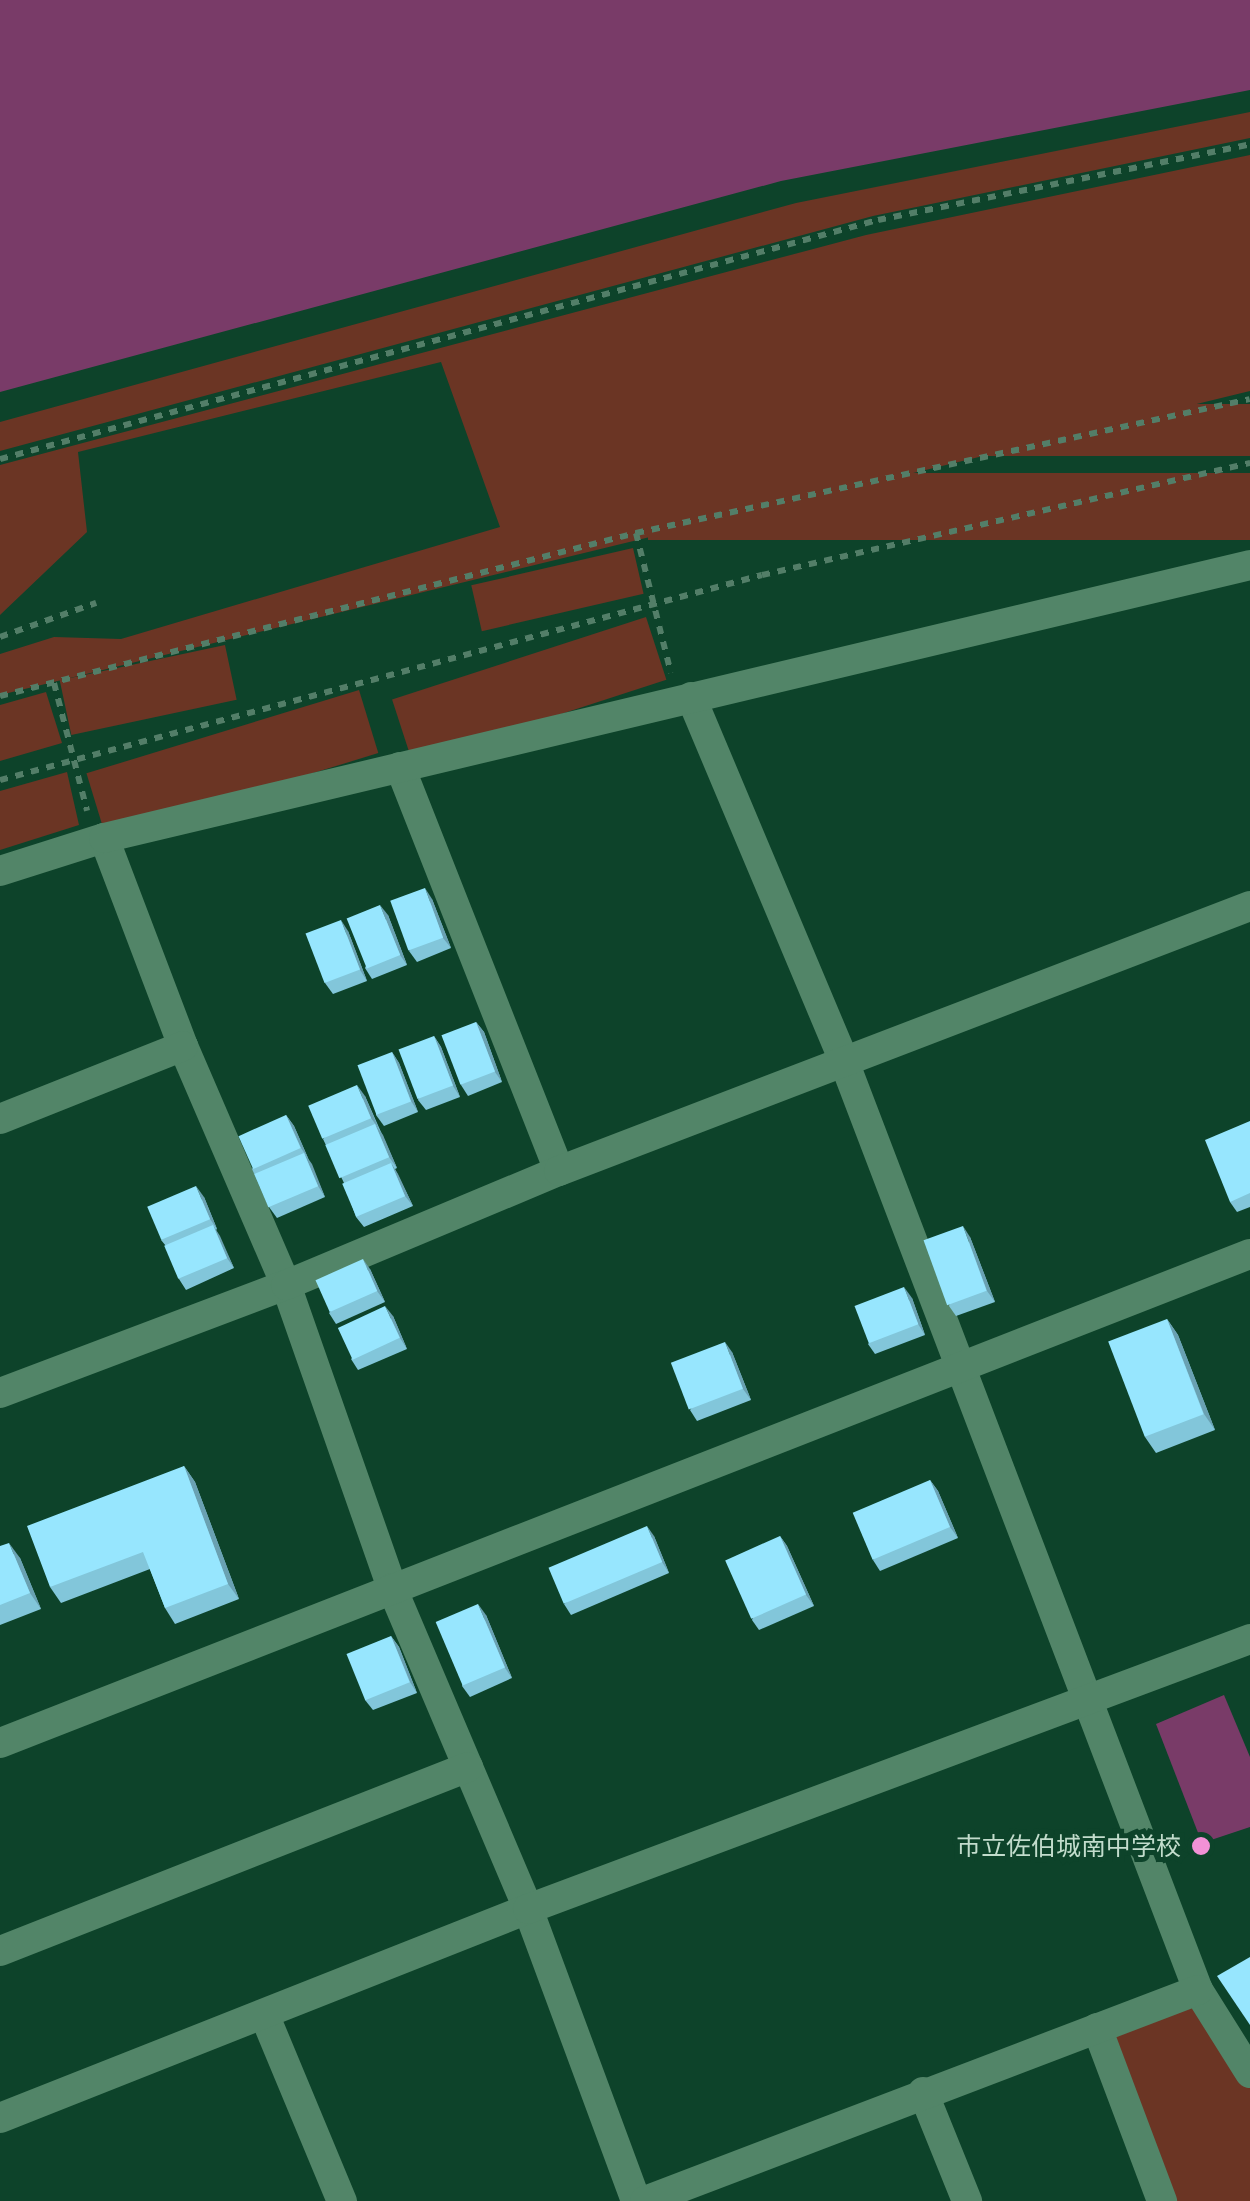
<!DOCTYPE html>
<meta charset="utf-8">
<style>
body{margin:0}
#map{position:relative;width:1250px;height:2201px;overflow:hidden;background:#0d432a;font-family:Arial,"Noto Sans JP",sans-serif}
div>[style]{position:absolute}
.green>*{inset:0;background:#6b3524;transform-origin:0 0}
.water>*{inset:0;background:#793b68}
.path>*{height:6px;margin-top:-3px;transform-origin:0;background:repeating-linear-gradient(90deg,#537e68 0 8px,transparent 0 16px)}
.minor>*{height:30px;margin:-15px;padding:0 15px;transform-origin:15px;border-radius:15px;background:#528568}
.wall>*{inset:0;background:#82c6da}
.shaded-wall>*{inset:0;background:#6aa1b2}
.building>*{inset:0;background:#97e6fe;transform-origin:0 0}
.dots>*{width:28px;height:28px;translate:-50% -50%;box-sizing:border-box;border:5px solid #0d432a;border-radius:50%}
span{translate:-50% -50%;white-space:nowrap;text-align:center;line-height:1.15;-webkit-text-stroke:10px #0d432a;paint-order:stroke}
.poi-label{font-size:25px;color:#c2dccc}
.right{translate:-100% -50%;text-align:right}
</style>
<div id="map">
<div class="green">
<i style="clip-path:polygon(1250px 112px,1250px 138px,873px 216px,0 451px,0 422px,796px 203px)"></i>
<i style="clip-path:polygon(1250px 155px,1250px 391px,0 695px,0 654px,54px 637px,121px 639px,500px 527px,441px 362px,78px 452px,87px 532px,0 615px,0 465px,866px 235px)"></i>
<i style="left:1250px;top:404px;width:52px;height:620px;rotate:90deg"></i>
<i style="left:1250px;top:473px;width:67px;height:602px;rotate:90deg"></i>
<i style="left:633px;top:548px;width:47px;height:166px;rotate:77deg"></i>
<i style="left:646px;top:617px;width:66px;height:267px;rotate:72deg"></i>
<i style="left:225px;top:645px;width:56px;height:169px;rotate:78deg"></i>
<i style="left:359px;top:690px;width:66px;height:285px;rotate:73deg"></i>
<i style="clip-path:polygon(46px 692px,62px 743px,0 761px,0 705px)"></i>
<i style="clip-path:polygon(67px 772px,79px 825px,0 850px,0 791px)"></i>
<i style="clip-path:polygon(1196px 1997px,1250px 2088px,1250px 2201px,1170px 2201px,1106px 2031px)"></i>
</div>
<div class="water">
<i style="clip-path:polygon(0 0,1250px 0,1250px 90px,781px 181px,0 392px)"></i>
<i style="clip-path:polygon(1224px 1695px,1250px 1757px,1250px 1827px,1202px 1843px,1156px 1724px)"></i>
</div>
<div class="path">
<i style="left:0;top:459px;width:910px;rotate:-15.23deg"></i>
<i style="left:878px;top:220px;width:380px;rotate:-11.5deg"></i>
<i style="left:636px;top:533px;width:144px;rotate:76deg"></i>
<i style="left:0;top:637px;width:102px;rotate:-19.5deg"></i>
<i style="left:54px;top:683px;width:132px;rotate:75.5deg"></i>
<i style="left:0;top:696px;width:657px;rotate:-14.37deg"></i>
<i style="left:636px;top:533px;width:628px;rotate:-12.31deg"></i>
<i style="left:0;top:780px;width:789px;rotate:-15.06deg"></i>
<i style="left:762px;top:575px;width:501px;rotate:-12.93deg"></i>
</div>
<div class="minor">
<i style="left:691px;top:697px;width:398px;rotate:67.2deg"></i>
<i style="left:845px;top:1064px;width:991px;rotate:69.13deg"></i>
<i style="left:1198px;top:1990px;width:98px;rotate:57.9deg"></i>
<i style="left:400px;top:767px;width:434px;rotate:68.5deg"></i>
<i style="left:104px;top:838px;width:222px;rotate:69.2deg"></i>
<i style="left:183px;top:1046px;width:260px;rotate:66.7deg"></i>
<i style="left:286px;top:1285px;width:321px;rotate:70.7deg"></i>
<i style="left:392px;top:1588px;width:349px;rotate:67deg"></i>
<i style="left:528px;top:1909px;width:311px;rotate:69.7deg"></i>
<i style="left:0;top:871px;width:109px;rotate:-17.6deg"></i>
<i style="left:104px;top:838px;width:1178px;rotate:-13.4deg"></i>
<i style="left:0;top:1119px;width:197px;rotate:-21.7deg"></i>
<i style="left:0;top:1393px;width:306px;rotate:-20.7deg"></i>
<i style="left:286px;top:1285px;width:296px;rotate:-22.7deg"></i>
<i style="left:559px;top:1171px;width:740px;rotate:-20.98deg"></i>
<i style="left:0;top:1743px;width:1342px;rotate:-21.37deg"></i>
<i style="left:0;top:1951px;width:503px;rotate:-21.46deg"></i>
<i style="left:264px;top:2014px;width:203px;rotate:67.4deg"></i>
<i style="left:1097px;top:2028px;width:185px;rotate:69.4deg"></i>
<i style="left:923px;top:2092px;width:118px;rotate:68deg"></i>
<i style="left:0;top:2118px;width:568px;rotate:-21.6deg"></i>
<i style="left:528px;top:1909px;width:771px;rotate:-20.5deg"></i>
<i style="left:645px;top:2201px;width:592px;rotate:-20.88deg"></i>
</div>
<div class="wall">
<i style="clip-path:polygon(432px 899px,451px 948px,417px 962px,409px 951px)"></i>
<i style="clip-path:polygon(388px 915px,407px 965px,372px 979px,365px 968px)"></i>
<i style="clip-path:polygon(348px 931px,367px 981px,333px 994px,325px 983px)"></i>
<i style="clip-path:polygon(476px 1022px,484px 1032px,502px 1082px,468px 1096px,461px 1085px)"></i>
<i style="clip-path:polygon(434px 1036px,441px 1047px,460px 1097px,426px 1110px,418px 1100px)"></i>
<i style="clip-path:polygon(392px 1052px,399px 1063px,418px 1112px,384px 1126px,376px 1115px)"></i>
<i style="clip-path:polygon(365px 1096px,397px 1168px,395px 1169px,413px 1206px,364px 1227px,356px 1217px,344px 1183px,323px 1139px)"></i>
<i style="clip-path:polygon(286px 1115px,294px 1126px,325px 1197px,277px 1218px,269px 1207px,252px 1169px)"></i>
<i style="clip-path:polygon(1250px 1121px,1250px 1207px,1237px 1212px,1230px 1202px)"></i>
<i style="clip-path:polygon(204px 1197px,217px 1229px,216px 1230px,234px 1268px,186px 1290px,179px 1279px,166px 1246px,161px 1240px)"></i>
<i style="clip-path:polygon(970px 1237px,995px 1302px,956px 1316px,949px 1306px)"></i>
<i style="clip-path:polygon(370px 1269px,385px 1302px,336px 1324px,329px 1313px)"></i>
<i style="clip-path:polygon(912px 1298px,925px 1335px,875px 1354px,868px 1344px)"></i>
<i style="clip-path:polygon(393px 1316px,407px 1349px,358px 1370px,351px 1359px)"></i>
<i style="clip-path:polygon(1167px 1319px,1178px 1335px,1215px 1430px,1156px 1453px,1145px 1437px)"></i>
<i style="clip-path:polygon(732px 1352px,751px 1400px,697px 1421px,690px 1410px)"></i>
<i style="clip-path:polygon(184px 1466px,195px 1482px,239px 1599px,175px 1624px,165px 1608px,150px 1569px,61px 1603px,50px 1587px)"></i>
<i style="clip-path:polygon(930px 1480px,938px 1491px,958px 1538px,880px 1571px,873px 1560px)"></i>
<i style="clip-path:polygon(654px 1536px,669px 1573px,571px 1615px,564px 1604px)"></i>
<i style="clip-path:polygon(780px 1536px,787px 1546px,814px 1606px,759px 1630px,752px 1620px)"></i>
<i style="clip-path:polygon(0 1546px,20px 1558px,41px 1609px,0 1625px)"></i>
<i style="clip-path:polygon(486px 1615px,512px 1678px,470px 1697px,462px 1686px)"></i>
<i style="clip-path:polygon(391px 1636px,399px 1647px,417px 1693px,373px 1710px,365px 1700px)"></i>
</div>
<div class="shaded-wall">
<i style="clip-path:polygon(425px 888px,432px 899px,451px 948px,443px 938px)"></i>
<i style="clip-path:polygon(380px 905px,388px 915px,407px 965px,400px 955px)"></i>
<i style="clip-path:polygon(341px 920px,348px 931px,367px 981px,360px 970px)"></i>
<i style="clip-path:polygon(476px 1022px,484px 1032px,502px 1082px,495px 1072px)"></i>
<i style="clip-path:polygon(434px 1036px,441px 1047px,460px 1097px,453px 1086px)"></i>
<i style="clip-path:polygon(392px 1052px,399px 1063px,418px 1112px,411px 1101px)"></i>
<i style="clip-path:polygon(357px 1085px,365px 1096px,379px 1129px,371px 1118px)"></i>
<i style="clip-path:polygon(286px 1115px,294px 1126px,308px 1158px,301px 1148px)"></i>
<i style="clip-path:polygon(375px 1124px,383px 1135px,397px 1168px,389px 1157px)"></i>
<i style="clip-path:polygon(304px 1153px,312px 1164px,325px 1197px,318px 1186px)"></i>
<i style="clip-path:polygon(391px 1163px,398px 1174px,413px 1206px,405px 1196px)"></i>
<i style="clip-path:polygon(196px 1186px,204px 1197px,217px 1229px,210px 1219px)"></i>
<i style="clip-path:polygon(213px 1225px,220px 1236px,234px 1268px,227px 1258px)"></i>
<i style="clip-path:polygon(963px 1226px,970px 1237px,995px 1302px,987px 1291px)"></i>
<i style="clip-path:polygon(363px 1259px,370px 1269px,385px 1302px,377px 1291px)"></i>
<i style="clip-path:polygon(904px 1287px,912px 1298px,925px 1335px,918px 1324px)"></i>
<i style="clip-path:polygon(385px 1306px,393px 1316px,407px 1349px,400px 1338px)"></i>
<i style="clip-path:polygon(1167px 1319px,1178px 1335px,1215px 1430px,1204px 1414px)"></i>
<i style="clip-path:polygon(725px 1342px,732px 1352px,751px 1400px,743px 1389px)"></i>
<i style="clip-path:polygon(184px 1466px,195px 1482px,239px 1599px,228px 1584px)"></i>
<i style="clip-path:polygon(930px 1480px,938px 1491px,958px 1538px,950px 1527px)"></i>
<i style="clip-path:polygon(647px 1526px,654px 1536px,669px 1573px,662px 1562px)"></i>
<i style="clip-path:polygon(780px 1536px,787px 1546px,814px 1606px,806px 1595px)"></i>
<i style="clip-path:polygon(9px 1543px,20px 1558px,41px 1609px,30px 1593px)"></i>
<i style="clip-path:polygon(478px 1604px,486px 1615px,512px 1678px,505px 1668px)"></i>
<i style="clip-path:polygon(391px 1636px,399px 1647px,417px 1693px,410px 1682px)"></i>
</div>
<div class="building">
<i style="left:425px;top:888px;width:53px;height:37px;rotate:70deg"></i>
<i style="left:380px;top:905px;width:54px;height:36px;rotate:68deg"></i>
<i style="left:341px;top:920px;width:53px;height:38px;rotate:69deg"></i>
<i style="left:476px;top:1022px;width:53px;height:37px;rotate:69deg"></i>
<i style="left:434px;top:1036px;width:53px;height:38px;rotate:69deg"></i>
<i style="left:392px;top:1052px;width:53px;height:37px;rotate:69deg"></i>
<i style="left:357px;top:1085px;width:36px;height:53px;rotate:67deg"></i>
<i style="left:286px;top:1115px;width:36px;height:52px;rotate:66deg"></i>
<i style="clip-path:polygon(1250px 1121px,1250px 1193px,1230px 1202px,1205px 1140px)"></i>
<i style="left:375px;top:1124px;width:36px;height:54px;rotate:67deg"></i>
<i style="left:304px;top:1153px;width:36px;height:54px;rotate:67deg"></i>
<i style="left:391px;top:1163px;width:36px;height:53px;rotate:67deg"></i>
<i style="left:196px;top:1186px;width:36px;height:53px;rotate:67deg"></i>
<i style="left:213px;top:1225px;width:36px;height:53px;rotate:67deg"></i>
<i style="left:963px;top:1226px;width:69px;height:42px;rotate:70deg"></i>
<i style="left:363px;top:1259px;width:35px;height:52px;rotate:66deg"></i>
<i style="left:904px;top:1287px;width:40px;height:53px;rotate:69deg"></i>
<i style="left:385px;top:1306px;width:35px;height:52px;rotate:65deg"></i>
<i style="left:1167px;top:1319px;width:102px;height:63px;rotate:69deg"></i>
<i style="left:725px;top:1342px;width:50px;height:58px;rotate:69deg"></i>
<i style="clip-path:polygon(184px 1466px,228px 1584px,165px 1608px,143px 1552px,50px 1587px,27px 1526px)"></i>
<i style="left:930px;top:1480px;width:51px;height:84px;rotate:67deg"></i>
<i style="left:647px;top:1526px;width:39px;height:107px;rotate:67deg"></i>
<i style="left:780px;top:1536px;width:64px;height:60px;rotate:66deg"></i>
<i style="clip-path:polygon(9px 1543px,30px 1593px,0 1605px,0 1546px)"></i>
<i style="left:478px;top:1604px;width:69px;height:46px;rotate:67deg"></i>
<i style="left:391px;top:1636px;width:50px;height:48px;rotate:68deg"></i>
<i style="clip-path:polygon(1250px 1957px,1250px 2025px,1217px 1976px)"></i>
</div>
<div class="dots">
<i style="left:1201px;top:1846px;background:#f291d6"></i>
</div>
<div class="poi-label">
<span class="right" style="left:1181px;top:1846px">市立佐伯城南中学校</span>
</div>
</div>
